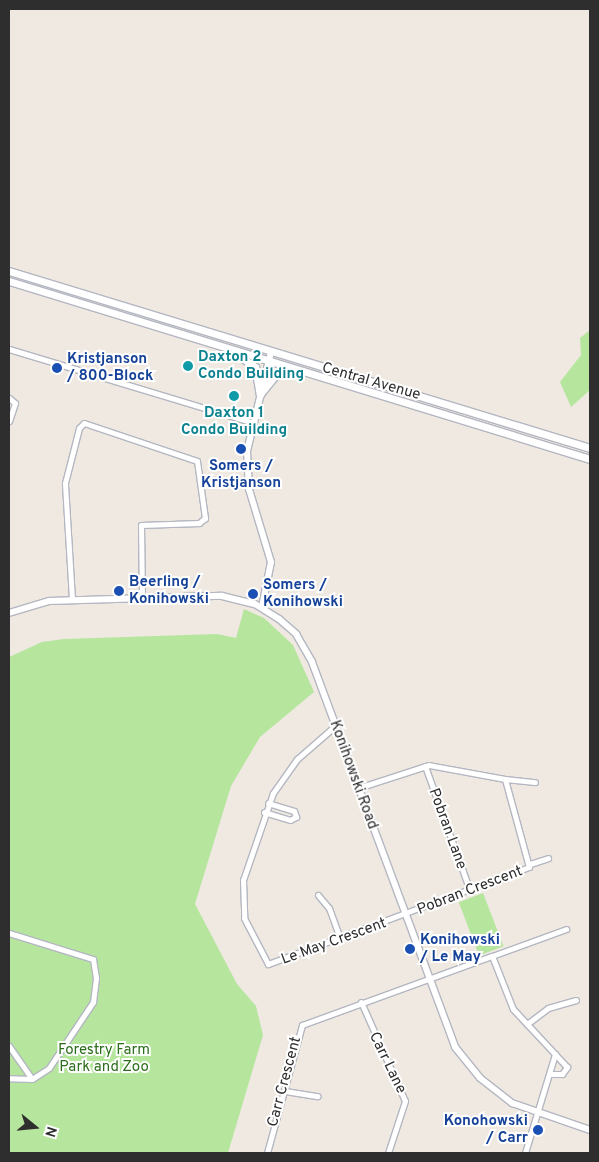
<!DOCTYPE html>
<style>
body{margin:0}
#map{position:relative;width:599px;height:1162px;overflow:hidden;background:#efe9e1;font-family:Overpass,sans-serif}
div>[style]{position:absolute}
.green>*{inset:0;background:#b6e59e;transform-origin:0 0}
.roads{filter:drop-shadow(1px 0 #b4b7c1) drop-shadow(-1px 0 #b4b7c1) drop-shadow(0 1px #b4b7c1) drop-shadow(0 -1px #b4b7c1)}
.minor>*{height:5px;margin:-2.5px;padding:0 2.5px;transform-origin:2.5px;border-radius:2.5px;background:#fff}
.tertiary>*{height:6px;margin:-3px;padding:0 3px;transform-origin:3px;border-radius:3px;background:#fff}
.secondary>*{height:7px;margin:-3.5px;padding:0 3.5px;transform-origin:3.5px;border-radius:3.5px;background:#fff}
.dots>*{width:14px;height:14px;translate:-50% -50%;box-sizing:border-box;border:2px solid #fff;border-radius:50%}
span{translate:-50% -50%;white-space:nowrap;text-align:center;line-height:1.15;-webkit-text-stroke:4px #fff;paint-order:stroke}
.culture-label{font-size:15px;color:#0d838f;font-weight:700}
.left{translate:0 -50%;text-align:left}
.transit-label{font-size:15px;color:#164399;font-weight:700}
.right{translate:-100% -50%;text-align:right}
.street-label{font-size:15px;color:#2e2e2e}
.park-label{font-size:15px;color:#2c6e1b}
.frame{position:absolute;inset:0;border:10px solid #2e2e2e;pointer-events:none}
.north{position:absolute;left:10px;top:1102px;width:50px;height:50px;-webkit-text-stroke:4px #fff;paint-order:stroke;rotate:107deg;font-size:14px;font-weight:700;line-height:20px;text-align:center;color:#2e2e2e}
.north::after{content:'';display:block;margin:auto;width:18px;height:22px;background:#2e2e2e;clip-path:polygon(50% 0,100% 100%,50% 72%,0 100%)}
</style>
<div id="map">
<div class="green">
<i style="clip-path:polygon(590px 330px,590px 390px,571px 407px,560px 382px,581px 355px,580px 338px)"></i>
<i style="clip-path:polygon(244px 609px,264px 618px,293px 645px,314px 692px,260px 737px,231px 786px,195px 904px,237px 984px,256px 1006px,263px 1035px,228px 1153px,9px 1153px,9px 657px,42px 642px,64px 639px,217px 634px,236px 638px)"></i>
<i style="left:483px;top:893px;width:57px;height:26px;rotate:69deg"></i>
</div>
<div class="roads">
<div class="minor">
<i style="left:9px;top:349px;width:253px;rotate:16.8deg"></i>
<i style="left:9px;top:398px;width:8px;rotate:40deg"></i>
<i style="left:15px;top:403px;width:19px;rotate:108deg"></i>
<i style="left:72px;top:599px;width:116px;rotate:-93.5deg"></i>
<i style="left:65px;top:483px;width:57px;rotate:-75.7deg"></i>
<i style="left:79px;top:428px;width:7px;rotate:-45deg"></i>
<i style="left:84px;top:423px;width:119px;rotate:18.6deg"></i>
<i style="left:197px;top:461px;width:58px;rotate:82deg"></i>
<i style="left:205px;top:518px;width:8px;rotate:140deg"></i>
<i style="left:199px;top:523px;width:58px;rotate:178deg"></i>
<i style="left:141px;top:525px;width:72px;rotate:89.2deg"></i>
<i style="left:335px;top:726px;width:50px;rotate:139deg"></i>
<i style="left:297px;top:759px;width:42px;rotate:125.2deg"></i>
<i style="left:273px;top:793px;width:92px;rotate:109deg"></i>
<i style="left:243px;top:880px;width:38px;rotate:88deg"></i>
<i style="left:244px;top:918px;width:52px;rotate:62.4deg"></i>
<i style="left:268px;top:964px;width:278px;rotate:-20.4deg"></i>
<i style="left:529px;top:867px;width:91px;rotate:-105.3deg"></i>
<i style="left:505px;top:779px;width:77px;rotate:-169.6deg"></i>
<i style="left:429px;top:765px;width:75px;rotate:162.1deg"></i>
<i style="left:425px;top:766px;width:133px;rotate:70.2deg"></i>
<i style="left:505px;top:779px;width:30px;rotate:6deg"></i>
<i style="left:264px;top:812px;width:27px;rotate:17deg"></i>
<i style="left:290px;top:820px;width:7px;rotate:-27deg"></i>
<i style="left:296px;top:817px;width:6px;rotate:-108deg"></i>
<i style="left:294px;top:811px;width:27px;rotate:-163deg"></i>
<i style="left:530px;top:864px;width:19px;rotate:-18deg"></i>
<i style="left:318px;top:895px;width:17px;rotate:50deg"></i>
<i style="left:329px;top:908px;width:33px;rotate:70deg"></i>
<i style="left:9px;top:933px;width:88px;rotate:17.2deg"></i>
<i style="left:93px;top:959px;width:19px;rotate:81deg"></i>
<i style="left:96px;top:978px;width:24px;rotate:97deg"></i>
<i style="left:93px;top:1002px;width:79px;rotate:123.7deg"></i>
<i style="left:49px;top:1068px;width:20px;rotate:147deg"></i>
<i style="left:492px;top:956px;width:79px;rotate:-20deg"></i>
<i style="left:361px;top:1002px;width:108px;rotate:66deg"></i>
<i style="left:405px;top:1101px;width:55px;rotate:108.1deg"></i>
<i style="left:527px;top:1024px;width:26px;rotate:-37deg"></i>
<i style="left:548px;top:1008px;width:29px;rotate:-16deg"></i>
<i style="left:9px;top:1046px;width:40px;rotate:55.1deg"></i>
<i style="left:32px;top:1079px;width:23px;rotate:-178deg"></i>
<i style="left:550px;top:1074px;width:12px"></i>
<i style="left:562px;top:1074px;width:9px;rotate:-54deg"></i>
<i style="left:567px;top:1067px;width:18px;rotate:-133deg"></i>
<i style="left:285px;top:1091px;width:33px;rotate:9deg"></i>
<i style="left:267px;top:1153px;width:133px;rotate:-74.7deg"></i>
<i style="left:302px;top:1025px;width:202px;rotate:-20deg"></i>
<i style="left:492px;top:956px;width:57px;rotate:68.4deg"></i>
<i style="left:513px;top:1009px;width:62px;rotate:47deg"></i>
<i style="left:555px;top:1054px;width:103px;rotate:106.9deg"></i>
</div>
<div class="tertiary">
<i style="left:262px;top:607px;width:46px;rotate:-78.7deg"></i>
<i style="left:271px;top:562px;width:76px;rotate:-106.8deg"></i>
<i style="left:249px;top:489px;width:38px;rotate:-93deg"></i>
<i style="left:247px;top:451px;width:102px;rotate:-76.4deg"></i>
<i style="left:9px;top:613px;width:42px;rotate:-16.7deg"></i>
<i style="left:49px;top:601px;width:173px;rotate:-1.7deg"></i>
<i style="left:222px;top:596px;width:34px;rotate:14deg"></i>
<i style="left:255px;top:604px;width:28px;rotate:32deg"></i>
<i style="left:279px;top:619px;width:23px;rotate:41deg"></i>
<i style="left:296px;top:634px;width:32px;rotate:60deg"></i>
<i style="left:312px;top:662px;width:411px;rotate:69.6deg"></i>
<i style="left:455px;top:1047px;width:40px;rotate:51deg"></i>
<i style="left:480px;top:1078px;width:41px;rotate:38deg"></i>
<i style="left:512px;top:1103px;width:83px;rotate:19.1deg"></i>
</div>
<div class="secondary">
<i style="left:9px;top:271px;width:607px;rotate:16.94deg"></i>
<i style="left:9px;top:281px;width:608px;rotate:17.03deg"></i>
<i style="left:238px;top:355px;width:21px;rotate:35deg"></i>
<i style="left:255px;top:367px;width:28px;rotate:80deg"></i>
<i style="left:260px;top:394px;width:27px;rotate:-51deg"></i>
<i style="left:277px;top:373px;width:13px;rotate:-13deg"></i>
</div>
</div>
<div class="dots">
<i style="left:188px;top:366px;background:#0f9aa8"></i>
<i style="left:57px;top:368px;background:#1a4fb4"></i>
<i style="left:234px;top:396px;background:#0f9aa8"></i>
<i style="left:241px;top:449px;background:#1a4fb4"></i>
<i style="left:119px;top:591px;background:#1a4fb4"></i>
<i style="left:253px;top:594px;background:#1a4fb4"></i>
<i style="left:410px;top:949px;background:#1a4fb4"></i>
<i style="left:538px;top:1130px;background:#1a4fb4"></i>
</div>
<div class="culture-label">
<span class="left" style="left:198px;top:366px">Daxton 2<br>Condo Building</span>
<span style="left:234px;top:422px">Daxton 1<br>Condo Building</span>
</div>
<div class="transit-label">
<span class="left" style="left:67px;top:368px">Kristjanson<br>/ 800-Block</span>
<span style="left:241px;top:475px">Somers /<br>Kristjanson</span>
<span class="left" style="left:129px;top:591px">Beerling /<br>Konihowski</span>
<span class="left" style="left:263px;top:594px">Somers /<br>Konihowski</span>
<span class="left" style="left:420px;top:949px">Konihowski<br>/ Le May</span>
<span class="right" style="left:528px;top:1130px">Konohowski<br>/ Carr</span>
</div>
<div class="street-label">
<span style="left:371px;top:382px;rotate:16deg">Central Avenue</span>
<span style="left:353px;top:775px;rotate:70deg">Konihowski Road</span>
<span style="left:447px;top:829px;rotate:70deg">Pobran Lane</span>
<span style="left:470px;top:891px;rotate:-21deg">Pobran Crescent</span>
<span style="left:334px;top:942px;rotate:-20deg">Le May Crescent</span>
<span style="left:387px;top:1063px;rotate:64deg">Carr Lane</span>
<span style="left:285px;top:1082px;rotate:-75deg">Carr Crescent</span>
</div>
<div class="park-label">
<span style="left:104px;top:1059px">Forestry Farm<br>Park and Zoo</span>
</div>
<div class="frame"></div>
<div class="north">N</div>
</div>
